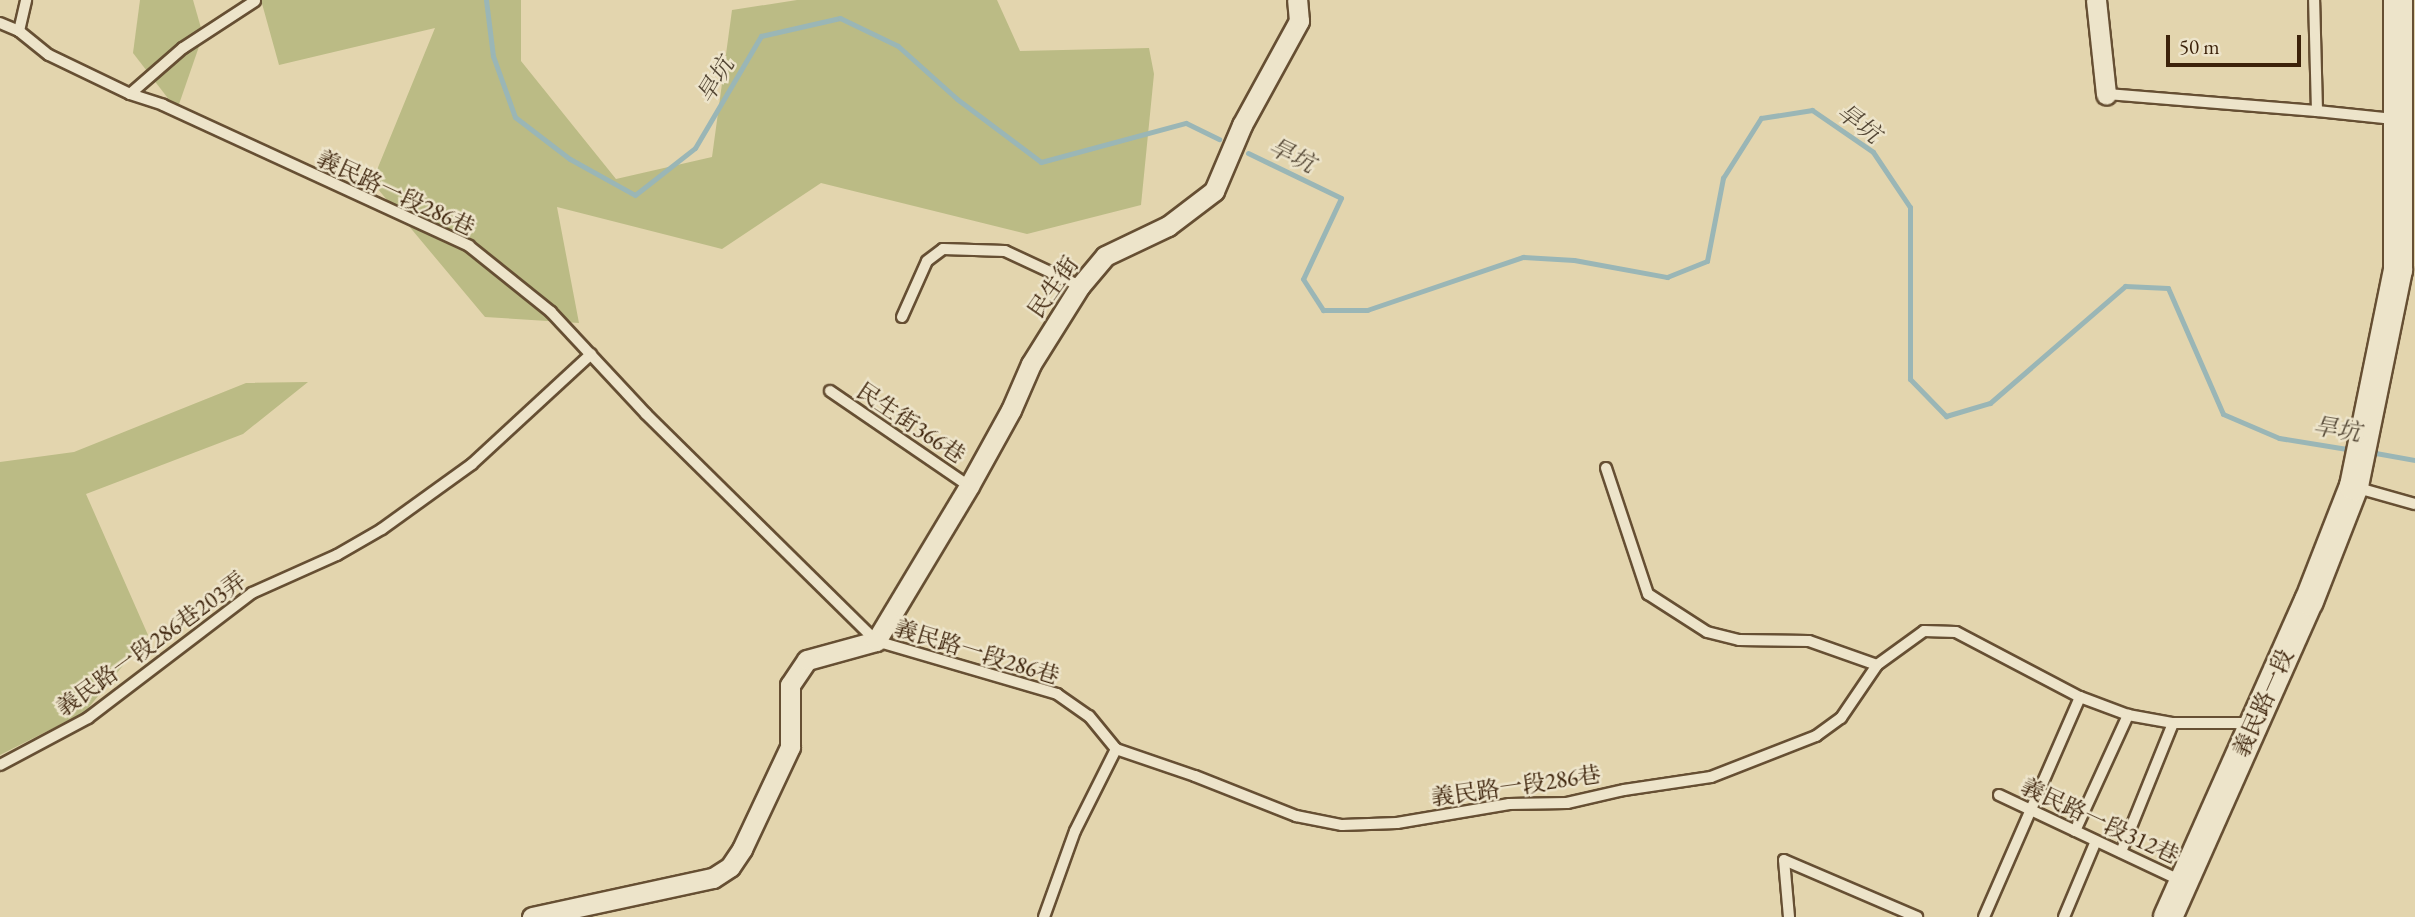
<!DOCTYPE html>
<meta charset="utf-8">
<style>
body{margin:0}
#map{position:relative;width:2415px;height:917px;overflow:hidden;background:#e3d5ae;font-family:"EB Garamond","Noto Serif TC",serif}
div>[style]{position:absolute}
.green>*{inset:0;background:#bbbb85}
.stream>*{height:5px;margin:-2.5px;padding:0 2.5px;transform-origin:2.5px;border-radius:2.5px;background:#9ab6b6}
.roads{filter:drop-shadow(2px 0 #664f33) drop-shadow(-2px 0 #664f33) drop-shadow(0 2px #664f33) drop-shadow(0 -2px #664f33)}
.lane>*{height:10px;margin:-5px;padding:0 5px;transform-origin:5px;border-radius:5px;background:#ede4ca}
.street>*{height:19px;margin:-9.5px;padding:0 9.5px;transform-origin:9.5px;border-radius:9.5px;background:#ede4ca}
.secondary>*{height:28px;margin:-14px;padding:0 14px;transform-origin:14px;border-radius:14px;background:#ede4ca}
span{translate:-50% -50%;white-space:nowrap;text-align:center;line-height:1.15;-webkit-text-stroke:5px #ede4ca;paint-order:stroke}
.street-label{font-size:23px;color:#3c220a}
.water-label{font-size:24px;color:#544735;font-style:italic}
.scale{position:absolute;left:2166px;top:35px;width:135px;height:32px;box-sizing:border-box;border:4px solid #3c220a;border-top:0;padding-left:9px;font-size:21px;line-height:24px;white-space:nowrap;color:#3c220a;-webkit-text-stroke:5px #ede4ca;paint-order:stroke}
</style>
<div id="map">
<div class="green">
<i style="clip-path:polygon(140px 0,193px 0,203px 35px,177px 110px,133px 53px)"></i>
<i style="clip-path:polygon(261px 0,521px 0,521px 61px,616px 179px,712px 157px,732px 10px,797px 0,997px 0,1020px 51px,1149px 48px,1154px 74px,1141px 205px,1027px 234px,821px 183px,722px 249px,557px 207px,579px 323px,485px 317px,372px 182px,435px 28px,279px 65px)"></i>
<i style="clip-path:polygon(308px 382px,243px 434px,86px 494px,148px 635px,85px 712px,0 755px,0 462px,74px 452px,246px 383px)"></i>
</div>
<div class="stream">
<i style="left:486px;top:0;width:56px;rotate:82.9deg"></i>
<i style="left:493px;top:56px;width:65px;rotate:70.2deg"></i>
<i style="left:515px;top:117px;width:69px;rotate:37.4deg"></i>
<i style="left:570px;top:159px;width:74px;rotate:29deg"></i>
<i style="left:635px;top:195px;width:76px;rotate:-38.1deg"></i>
<i style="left:695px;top:148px;width:130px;rotate:-59.5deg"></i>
<i style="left:761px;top:36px;width:81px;rotate:-12.8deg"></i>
<i style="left:840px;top:18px;width:64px;rotate:25.8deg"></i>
<i style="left:898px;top:46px;width:79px;rotate:41.9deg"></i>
<i style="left:957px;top:99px;width:105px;rotate:36.9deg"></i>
<i style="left:1041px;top:162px;width:150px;rotate:-15.1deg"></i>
<i style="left:1186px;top:123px;width:37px;rotate:26deg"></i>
<i style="left:1248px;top:153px;width:103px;rotate:25.8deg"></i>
<i style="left:1341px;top:198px;width:89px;rotate:115.1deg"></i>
<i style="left:1303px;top:279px;width:37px;rotate:57deg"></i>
<i style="left:1323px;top:310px;width:44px"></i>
<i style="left:1367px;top:310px;width:165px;rotate:-18.8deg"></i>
<i style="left:1523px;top:257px;width:51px;rotate:3.4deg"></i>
<i style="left:1574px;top:260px;width:95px;rotate:10.4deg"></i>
<i style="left:1667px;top:277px;width:43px;rotate:-21.8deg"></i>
<i style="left:1707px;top:261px;width:85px;rotate:-79.1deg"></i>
<i style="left:1723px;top:178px;width:71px;rotate:-57.7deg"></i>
<i style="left:1761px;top:118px;width:52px;rotate:-8.9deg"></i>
<i style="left:1812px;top:110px;width:74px;rotate:34.5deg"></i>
<i style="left:1873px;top:152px;width:66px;rotate:56.1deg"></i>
<i style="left:1910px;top:207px;width:172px;rotate:90deg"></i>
<i style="left:1910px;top:379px;width:52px;rotate:45.8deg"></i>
<i style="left:1946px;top:416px;width:46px;rotate:-16.5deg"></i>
<i style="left:1990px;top:403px;width:179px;rotate:-40.9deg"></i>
<i style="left:2125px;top:286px;width:43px;rotate:2.7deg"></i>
<i style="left:2168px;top:288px;width:137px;rotate:66.4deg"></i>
<i style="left:2223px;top:414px;width:61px;rotate:23.2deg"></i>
<i style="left:2279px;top:438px;width:75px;rotate:9.2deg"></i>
<i style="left:2370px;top:452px;width:46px;rotate:10.1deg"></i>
</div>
<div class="roads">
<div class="lane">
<i style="left:0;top:23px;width:21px;rotate:23deg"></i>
<i style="left:19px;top:31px;width:38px;rotate:39deg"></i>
<i style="left:49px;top:55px;width:90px;rotate:25.7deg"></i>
<i style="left:130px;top:94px;width:35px;rotate:18deg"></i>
<i style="left:163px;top:105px;width:337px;rotate:24.7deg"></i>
<i style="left:469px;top:246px;width:105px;rotate:38.8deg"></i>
<i style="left:551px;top:312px;width:139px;rotate:47deg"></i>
<i style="left:646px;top:414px;width:323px;rotate:44.6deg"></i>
<i style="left:876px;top:641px;width:189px;rotate:16.3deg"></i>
<i style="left:1057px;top:694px;width:39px;rotate:35deg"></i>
<i style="left:1089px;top:716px;width:43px;rotate:50.7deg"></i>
<i style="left:1116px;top:749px;width:83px;rotate:18.9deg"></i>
<i style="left:1195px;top:776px;width:109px;rotate:21.6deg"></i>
<i style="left:1296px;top:816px;width:47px;rotate:11.1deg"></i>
<i style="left:1342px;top:825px;width:55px;rotate:-2.1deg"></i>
<i style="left:1397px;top:823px;width:114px;rotate:-9.6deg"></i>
<i style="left:1509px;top:804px;width:58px;rotate:-1deg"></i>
<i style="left:1567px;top:803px;width:58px;rotate:-12.8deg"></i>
<i style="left:1624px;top:790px;width:88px;rotate:-8.5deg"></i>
<i style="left:1711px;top:777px;width:113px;rotate:-21.3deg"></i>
<i style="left:1816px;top:736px;width:31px;rotate:-36deg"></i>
<i style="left:1841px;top:718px;width:64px;rotate:-55.8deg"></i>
<i style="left:1877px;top:665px;width:58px;rotate:-35.9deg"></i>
<i style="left:1924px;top:631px;width:32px;rotate:2deg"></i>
<i style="left:1956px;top:632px;width:140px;rotate:27.7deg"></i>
<i style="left:2080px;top:697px;width:51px;rotate:20.6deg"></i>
<i style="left:2128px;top:715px;width:46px;rotate:10.1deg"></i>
<i style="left:2173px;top:723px;width:77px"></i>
<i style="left:19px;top:31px;width:32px;rotate:-77deg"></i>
<i style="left:130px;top:94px;width:70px;rotate:-41deg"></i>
<i style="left:183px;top:48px;width:86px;rotate:-33.1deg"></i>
<i style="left:2106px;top:94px;width:212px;rotate:4.6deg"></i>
<i style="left:2317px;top:111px;width:111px;rotate:-91.5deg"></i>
<i style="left:2317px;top:111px;width:77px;rotate:5.9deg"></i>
<i style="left:902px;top:317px;width:61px;rotate:-65.9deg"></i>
<i style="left:927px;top:261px;width:20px;rotate:-37deg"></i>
<i style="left:943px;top:249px;width:62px;rotate:1.8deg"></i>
<i style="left:1005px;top:251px;width:83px;rotate:25deg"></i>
<i style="left:830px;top:391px;width:168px;rotate:34.4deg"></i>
<i style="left:1606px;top:468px;width:133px;rotate:71.6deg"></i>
<i style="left:1648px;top:594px;width:70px;rotate:32.8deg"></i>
<i style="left:1707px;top:632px;width:33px;rotate:14deg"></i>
<i style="left:1739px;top:640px;width:70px;rotate:0.8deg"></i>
<i style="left:1809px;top:641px;width:72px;rotate:19.4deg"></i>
<i style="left:2358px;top:488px;width:59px;rotate:15.7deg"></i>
<i style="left:0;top:765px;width:100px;rotate:-28.1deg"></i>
<i style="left:88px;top:718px;width:206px;rotate:-37.3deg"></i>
<i style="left:252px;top:593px;width:93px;rotate:-24.1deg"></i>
<i style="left:337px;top:555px;width:52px;rotate:-30deg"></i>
<i style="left:382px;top:529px;width:111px;rotate:-35.8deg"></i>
<i style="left:472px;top:464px;width:162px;rotate:-42.7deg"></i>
<i style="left:1999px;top:795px;width:200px;rotate:25.2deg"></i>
<i style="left:2075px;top:831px;width:128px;rotate:-65.4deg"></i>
<i style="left:2121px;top:852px;width:139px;rotate:-68deg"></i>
<i style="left:1044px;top:917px;width:91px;rotate:-70.2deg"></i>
<i style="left:1075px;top:831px;width:92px;rotate:-63.4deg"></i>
<i style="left:1789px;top:917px;width:57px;rotate:-95deg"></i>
<i style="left:1784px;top:860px;width:145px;rotate:23.2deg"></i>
<i style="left:1984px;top:917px;width:240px;rotate:-66.4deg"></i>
<i style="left:2064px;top:917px;width:82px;rotate:-67.2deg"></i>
</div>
<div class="street">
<i style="left:2096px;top:0;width:95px;rotate:83.9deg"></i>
<i style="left:532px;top:917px;width:185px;rotate:-12.2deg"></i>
<i style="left:713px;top:878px;width:20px;rotate:-33deg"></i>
<i style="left:730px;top:867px;width:22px;rotate:-56deg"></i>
<i style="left:742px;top:849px;width:113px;rotate:-64.8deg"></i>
<i style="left:790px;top:747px;width:62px;rotate:-90deg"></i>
<i style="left:790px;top:685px;width:30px;rotate:-56deg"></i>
<i style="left:807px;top:660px;width:72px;rotate:-15.4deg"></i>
<i style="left:876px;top:641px;width:181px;rotate:-59deg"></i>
<i style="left:969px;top:486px;width:87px;rotate:-61.1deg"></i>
<i style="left:1011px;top:410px;width:50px;rotate:-66.5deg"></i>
<i style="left:1031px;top:364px;width:92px;rotate:-57.9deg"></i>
<i style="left:1080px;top:286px;width:39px;rotate:-50deg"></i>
<i style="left:1105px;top:256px;width:70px;rotate:-25.5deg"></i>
<i style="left:1168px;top:226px;width:58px;rotate:-37.3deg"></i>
<i style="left:1214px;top:191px;width:72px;rotate:-67deg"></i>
<i style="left:1242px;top:125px;width:119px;rotate:-61.3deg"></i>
<i style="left:1299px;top:21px;width:21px;rotate:-95deg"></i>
</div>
<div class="secondary">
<i style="left:2168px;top:917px;width:346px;rotate:-66deg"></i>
<i style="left:2309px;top:601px;width:123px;rotate:-68.6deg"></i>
<i style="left:2354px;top:486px;width:220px;rotate:-78.5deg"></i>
<i style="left:2398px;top:270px;width:270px;rotate:-90deg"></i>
</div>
</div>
<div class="street-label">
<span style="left:396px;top:193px;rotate:25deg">義民路一段286巷</span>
<span style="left:1053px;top:287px;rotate:-55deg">民生街</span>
<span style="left:911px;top:423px;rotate:34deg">民生街366巷</span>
<span style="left:151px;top:644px;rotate:-36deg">義民路一段286巷203弄</span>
<span style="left:977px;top:652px;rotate:17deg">義民路一段286巷</span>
<span style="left:2263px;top:703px;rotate:-66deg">義民路一段</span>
<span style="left:1516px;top:786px;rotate:-8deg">義民路一段286巷</span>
<span style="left:2100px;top:821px;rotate:25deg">義民路一段312巷</span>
</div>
<div class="water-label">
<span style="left:715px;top:80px;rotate:-59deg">旱坑</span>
<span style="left:1859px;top:123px;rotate:37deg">旱坑</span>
<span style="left:1292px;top:155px;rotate:26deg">旱坑</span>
<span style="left:2337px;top:429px;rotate:9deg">旱坑</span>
</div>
<div class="scale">50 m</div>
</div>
